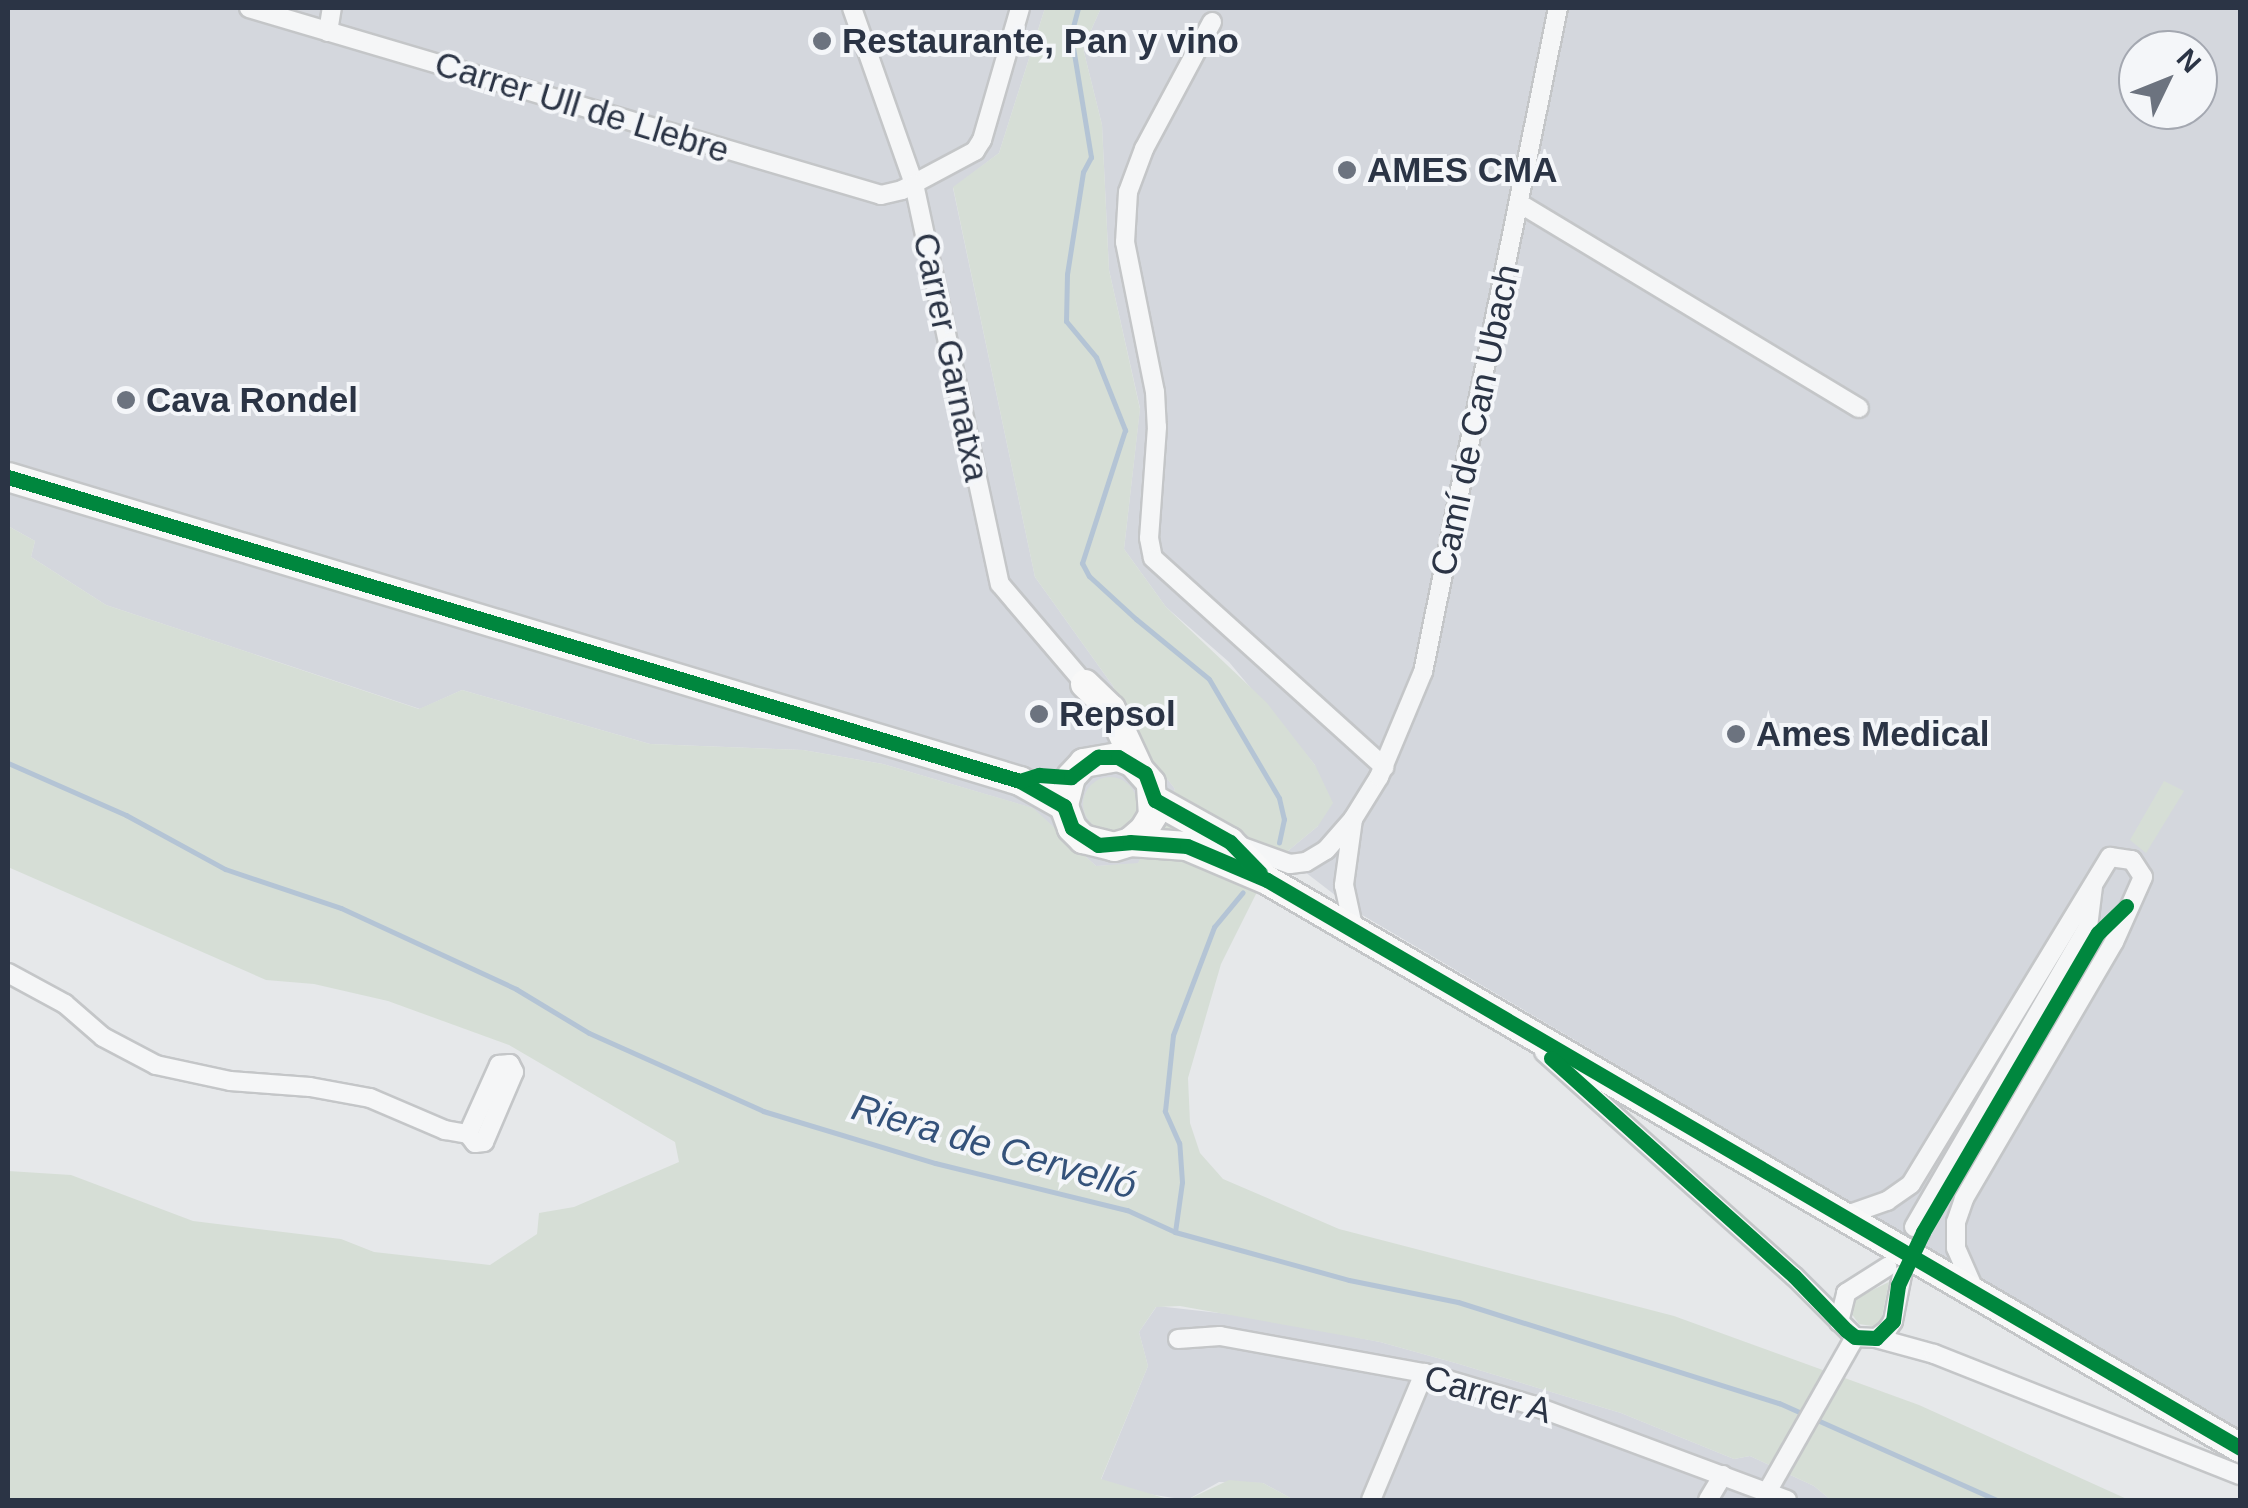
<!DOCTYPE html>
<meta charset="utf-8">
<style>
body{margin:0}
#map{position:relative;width:2248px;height:1508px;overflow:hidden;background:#e6e8ea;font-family:Arial,sans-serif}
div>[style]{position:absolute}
.built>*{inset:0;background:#d4d7dd}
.green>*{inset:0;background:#d6ded6}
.round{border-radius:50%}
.stream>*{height:5px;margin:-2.5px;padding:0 2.5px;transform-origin:2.5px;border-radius:2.5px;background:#b4c4d5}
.minor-tunnel>*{height:18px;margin-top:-9px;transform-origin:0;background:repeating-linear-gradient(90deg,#c1c4c9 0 18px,transparent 0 27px)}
.roads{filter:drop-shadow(2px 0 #c4c6c8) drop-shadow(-2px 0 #c4c6c8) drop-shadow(0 2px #c4c6c8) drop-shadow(0 -2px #c4c6c8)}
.minor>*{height:18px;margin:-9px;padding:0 9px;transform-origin:9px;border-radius:9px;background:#f5f6f7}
.primary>*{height:28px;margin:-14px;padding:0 14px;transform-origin:14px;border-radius:14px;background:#f8f8f8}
.cycleway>*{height:15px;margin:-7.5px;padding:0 7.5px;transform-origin:7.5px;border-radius:7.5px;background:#00873e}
.dots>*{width:28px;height:28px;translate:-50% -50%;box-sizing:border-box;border:5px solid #f4f6f9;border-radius:50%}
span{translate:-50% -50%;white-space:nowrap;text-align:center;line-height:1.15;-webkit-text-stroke:8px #f4f6f9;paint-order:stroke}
.poi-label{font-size:35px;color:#2b3445;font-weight:700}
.left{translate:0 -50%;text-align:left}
.street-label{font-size:35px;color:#2b3445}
.water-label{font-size:38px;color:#34527a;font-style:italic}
.frame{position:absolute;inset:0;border:10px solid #2b3445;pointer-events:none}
.north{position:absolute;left:2118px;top:30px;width:100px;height:100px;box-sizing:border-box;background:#f4f6f9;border:2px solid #a4a8b1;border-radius:50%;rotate:47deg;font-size:28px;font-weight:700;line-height:40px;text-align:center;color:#2b3445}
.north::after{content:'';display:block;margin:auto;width:35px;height:45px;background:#6c737f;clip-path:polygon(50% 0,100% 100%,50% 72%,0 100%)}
</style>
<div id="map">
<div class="built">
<i style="clip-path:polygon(8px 8px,1045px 8px,999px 153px,953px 188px,1035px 577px,1113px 686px,1132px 732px,1175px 789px,1138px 864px,1096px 866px,1032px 808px,883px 764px,803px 750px,650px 744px,462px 690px,420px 709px,106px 605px,31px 557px,35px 541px,8px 526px)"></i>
<i style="clip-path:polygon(evenodd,1101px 8px,2240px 8px,2240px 1431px,1357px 912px,1283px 855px,1318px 826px,1315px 765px,1229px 662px,1166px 607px,1124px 549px,1140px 408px,1109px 270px,1102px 125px,1083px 48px,1101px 8px,2138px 50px,2198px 50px,2198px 110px,2138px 110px,2138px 50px)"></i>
<i style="clip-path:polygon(1157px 1306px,1254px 1317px,1380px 1342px,1459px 1364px,1621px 1413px,1734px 1459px,1750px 1456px,1814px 1486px,1831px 1500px,1294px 1500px,1263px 1483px,1219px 1482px,1187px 1500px,1135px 1492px,1101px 1480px,1148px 1366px,1139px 1332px)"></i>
</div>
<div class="green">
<i style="clip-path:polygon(1045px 8px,1101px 8px,1083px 48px,1102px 125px,1109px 270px,1140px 409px,1124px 549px,1166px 607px,1267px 703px,1315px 765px,1333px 803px,1318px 826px,1283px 855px,1256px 894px,1221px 964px,1188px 1078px,1190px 1123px,1200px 1153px,1223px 1179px,1339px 1229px,1674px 1316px,1919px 1405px,2129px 1500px,1831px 1500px,1814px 1486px,1750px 1456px,1734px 1459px,1621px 1413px,1459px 1364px,1380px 1342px,1180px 1306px,1156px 1307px,1139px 1332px,1148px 1366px,1101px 1479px,1171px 1500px,8px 1500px,8px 1171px,71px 1175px,193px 1221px,341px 1239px,374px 1252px,490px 1265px,537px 1234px,539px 1213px,574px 1207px,679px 1162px,675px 1142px,509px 1045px,388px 1001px,314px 984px,266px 980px,8px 867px,8px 526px,35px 541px,31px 557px,106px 605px,419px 709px,462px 690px,650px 744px,803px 750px,883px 764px,1033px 808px,1096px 866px,1138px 863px,1175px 789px,1131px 732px,1113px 686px,1035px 577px,953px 187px,999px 153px)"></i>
<i class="round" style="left:1083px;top:777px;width:54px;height:54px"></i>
<i style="clip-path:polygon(2164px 781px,2184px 791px,2146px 853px,2130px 840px)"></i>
<i style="clip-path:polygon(1889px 1282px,1881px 1321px,1872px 1326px,1859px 1324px,1851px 1313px,1854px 1299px)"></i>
<i style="clip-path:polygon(1229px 1480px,1263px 1483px,1294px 1500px,1187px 1500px)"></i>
</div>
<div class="stream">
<i style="left:1078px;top:8px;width:28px;rotate:105deg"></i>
<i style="left:1071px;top:35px;width:124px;rotate:80.7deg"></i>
<i style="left:1091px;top:157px;width:17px;rotate:118deg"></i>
<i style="left:1083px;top:172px;width:103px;rotate:98.9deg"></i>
<i style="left:1067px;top:274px;width:47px;rotate:91.2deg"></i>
<i style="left:1066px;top:321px;width:47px;rotate:50.2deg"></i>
<i style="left:1096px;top:357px;width:79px;rotate:68.3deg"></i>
<i style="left:1125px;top:430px;width:140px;rotate:107.9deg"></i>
<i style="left:1082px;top:563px;width:15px;rotate:62deg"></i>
<i style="left:1089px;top:576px;width:64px;rotate:42.5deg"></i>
<i style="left:1136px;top:619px;width:94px;rotate:39.4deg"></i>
<i style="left:1209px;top:679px;width:138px;rotate:59.5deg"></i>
<i style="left:1279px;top:798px;width:22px;rotate:77deg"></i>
<i style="left:1284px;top:819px;width:24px;rotate:102deg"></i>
<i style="left:8px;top:763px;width:129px;rotate:23.8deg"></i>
<i style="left:126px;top:815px;width:113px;rotate:28.6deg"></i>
<i style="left:225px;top:869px;width:122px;rotate:18.6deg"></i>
<i style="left:341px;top:908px;width:193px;rotate:24.8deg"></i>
<i style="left:516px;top:989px;width:85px;rotate:31.1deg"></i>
<i style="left:589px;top:1033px;width:191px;rotate:24.1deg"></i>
<i style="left:763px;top:1111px;width:180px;rotate:16.8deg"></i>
<i style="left:935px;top:1163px;width:198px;rotate:13.8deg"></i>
<i style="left:1127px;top:1210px;width:53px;rotate:24.6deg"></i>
<i style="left:1175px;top:1232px;width:180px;rotate:15.4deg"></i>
<i style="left:1349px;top:1280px;width:111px;rotate:11.4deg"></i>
<i style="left:1458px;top:1302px;width:337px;rotate:17.5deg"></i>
<i style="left:1779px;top:1403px;width:239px;rotate:24deg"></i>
<i style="left:1175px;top:1232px;width:50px;rotate:-82deg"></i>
<i style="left:1182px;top:1182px;width:39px;rotate:-94deg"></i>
<i style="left:1179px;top:1143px;width:35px;rotate:-114deg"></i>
<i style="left:1165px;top:1111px;width:76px;rotate:-84deg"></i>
<i style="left:1173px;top:1035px;width:116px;rotate:-69.2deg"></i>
<i style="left:1214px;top:927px;width:45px;rotate:-50.4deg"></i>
</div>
<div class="minor-tunnel">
<i style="left:1909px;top:1261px;width:32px;rotate:-64deg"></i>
</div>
<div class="roads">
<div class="minor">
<i style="left:249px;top:8px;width:659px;rotate:16.48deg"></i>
<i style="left:881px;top:195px;width:22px;rotate:-13deg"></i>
<i style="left:902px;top:190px;width:83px;rotate:-28.1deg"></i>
<i style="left:975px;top:151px;width:13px;rotate:-58deg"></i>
<i style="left:982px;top:140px;width:137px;rotate:-73.9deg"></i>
<i style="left:852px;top:8px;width:187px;rotate:70.6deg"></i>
<i style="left:914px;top:184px;width:409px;rotate:77.9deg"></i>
<i style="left:1000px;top:584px;width:131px;rotate:49.6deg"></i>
<i style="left:1212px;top:22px;width:144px;rotate:118.2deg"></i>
<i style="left:1144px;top:149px;width:46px;rotate:110.4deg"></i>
<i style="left:1128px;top:192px;width:50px;rotate:93.4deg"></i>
<i style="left:1125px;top:242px;width:153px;rotate:78.7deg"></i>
<i style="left:1155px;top:392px;width:35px;rotate:87deg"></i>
<i style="left:1157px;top:427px;width:111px;rotate:94.1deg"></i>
<i style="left:1149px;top:538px;width:20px;rotate:79deg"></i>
<i style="left:1153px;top:558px;width:312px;rotate:42.1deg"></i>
<i style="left:328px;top:32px;width:24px;rotate:-81deg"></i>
<i style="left:1519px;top:203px;width:397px;rotate:31.1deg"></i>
<i style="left:1353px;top:819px;width:67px;rotate:97.8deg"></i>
<i style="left:1344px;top:885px;width:47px;rotate:77.7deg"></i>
<i style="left:1240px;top:846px;width:53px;rotate:19.8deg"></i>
<i style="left:1290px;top:864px;width:16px;rotate:-7deg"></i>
<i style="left:1306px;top:862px;width:23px;rotate:-31deg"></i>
<i style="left:1326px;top:850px;width:41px;rotate:-48.9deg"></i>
<i style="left:1353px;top:819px;width:49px;rotate:-58.2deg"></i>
<i style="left:1379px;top:777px;width:114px;rotate:-67.3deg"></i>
<i style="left:1423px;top:672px;width:678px;rotate:-78.51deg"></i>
<i style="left:8px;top:973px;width:65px;rotate:28.5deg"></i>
<i style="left:65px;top:1004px;width:50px;rotate:41deg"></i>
<i style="left:103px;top:1037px;width:60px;rotate:27.8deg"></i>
<i style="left:156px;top:1065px;width:76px;rotate:12.2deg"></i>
<i style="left:230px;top:1081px;width:80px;rotate:4.3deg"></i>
<i style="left:310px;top:1087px;width:61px;rotate:10.4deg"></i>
<i style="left:370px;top:1098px;width:82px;rotate:23.1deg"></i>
<i style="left:445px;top:1130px;width:23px;rotate:10deg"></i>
<i style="left:1544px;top:1052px;width:336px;rotate:41.9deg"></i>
<i style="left:1794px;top:1276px;width:86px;rotate:45deg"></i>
<i style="left:1855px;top:1337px;width:21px;rotate:3deg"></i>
<i style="left:1876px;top:1338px;width:14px;rotate:-36deg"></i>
<i style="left:1887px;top:1330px;width:11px;rotate:-56deg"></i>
<i style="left:1893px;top:1321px;width:47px;rotate:-78.9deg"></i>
<i style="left:510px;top:1064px;width:9px;rotate:63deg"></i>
<i style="left:514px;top:1072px;width:76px;rotate:113.2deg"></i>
<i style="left:484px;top:1142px;width:9px;rotate:174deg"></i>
<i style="left:475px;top:1143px;width:11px;rotate:-128deg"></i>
<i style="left:468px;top:1134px;width:76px;rotate:-65.8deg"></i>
<i style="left:499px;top:1065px;width:11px;rotate:-5deg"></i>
<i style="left:1844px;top:1216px;width:46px;rotate:-19.2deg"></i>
<i style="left:1887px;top:1201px;width:29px;rotate:-35deg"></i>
<i style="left:1911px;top:1184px;width:383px;rotate:-58.7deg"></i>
<i style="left:2110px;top:857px;width:22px;rotate:8deg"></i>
<i style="left:2132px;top:860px;width:20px;rotate:57deg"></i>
<i style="left:2143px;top:877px;width:71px;rotate:114deg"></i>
<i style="left:2114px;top:942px;width:298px;rotate:120.3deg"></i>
<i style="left:1964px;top:1199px;width:24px;rotate:109deg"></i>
<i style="left:1956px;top:1222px;width:26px;rotate:90deg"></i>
<i style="left:1956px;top:1248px;width:45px;rotate:66.3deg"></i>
<i style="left:1914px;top:1227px;width:347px;rotate:-59.9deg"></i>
<i style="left:2088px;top:927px;width:41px;rotate:-83deg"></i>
<i style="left:1839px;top:1322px;width:30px;rotate:-76deg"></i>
<i style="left:1846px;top:1293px;width:49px;rotate:-32.4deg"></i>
<i style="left:1876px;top:1338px;width:60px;rotate:15.4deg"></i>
<i style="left:1934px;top:1354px;width:329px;rotate:21.6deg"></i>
<i style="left:1178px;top:1339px;width:42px;rotate:-4.1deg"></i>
<i style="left:1220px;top:1336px;width:207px;rotate:10.3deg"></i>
<i style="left:1424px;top:1373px;width:113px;rotate:16.5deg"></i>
<i style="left:1532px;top:1405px;width:272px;rotate:20.4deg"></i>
<i style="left:1767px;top:1492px;width:178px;rotate:-60.4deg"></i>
<i style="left:1371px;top:1500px;width:138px;rotate:-67.3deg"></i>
<i style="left:1708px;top:1500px;width:29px;rotate:-59deg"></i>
</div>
<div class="primary">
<i style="left:8px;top:477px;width:1057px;rotate:16.72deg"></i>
<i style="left:1020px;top:781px;width:51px;rotate:29.6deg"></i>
<i style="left:1085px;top:684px;width:36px;rotate:44deg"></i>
<i style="left:1111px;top:709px;width:64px;rotate:65deg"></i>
<i style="left:1155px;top:800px;width:86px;rotate:29.2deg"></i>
<i style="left:1230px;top:842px;width:42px;rotate:46deg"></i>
<i style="left:1130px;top:842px;width:18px;rotate:-41deg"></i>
<i style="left:1144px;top:830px;width:17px;rotate:-59deg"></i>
<i style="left:1153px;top:815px;width:32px;rotate:-94deg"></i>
<i style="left:1151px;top:783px;width:28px;rotate:-132deg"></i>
<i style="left:1132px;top:762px;width:15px;rotate:-160deg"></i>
<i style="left:1118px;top:757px;width:35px;rotate:170deg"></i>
<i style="left:1084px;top:763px;width:19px;rotate:133deg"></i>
<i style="left:1071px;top:777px;width:30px;rotate:104deg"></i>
<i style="left:1064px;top:806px;width:23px;rotate:70deg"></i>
<i style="left:1072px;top:828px;width:16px;rotate:45deg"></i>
<i style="left:1083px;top:839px;width:32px;rotate:14deg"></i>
<i style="left:1114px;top:847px;width:17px;rotate:-17deg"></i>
<i style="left:1130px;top:842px;width:57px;rotate:4deg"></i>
<i style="left:1187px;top:846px;width:87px;rotate:23deg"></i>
<i style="left:1267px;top:880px;width:1127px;rotate:30.27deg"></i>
</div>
</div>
<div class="cycleway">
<i style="left:8px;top:477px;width:1057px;rotate:16.72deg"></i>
<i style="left:1020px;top:781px;width:51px;rotate:29.6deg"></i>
<i style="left:1064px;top:806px;width:23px;rotate:70deg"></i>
<i style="left:1072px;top:828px;width:31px;rotate:33deg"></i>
<i style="left:1098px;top:845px;width:32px;rotate:-5deg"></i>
<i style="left:1130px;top:842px;width:57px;rotate:4deg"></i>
<i style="left:1187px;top:846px;width:87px;rotate:23deg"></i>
<i style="left:1267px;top:880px;width:1127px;rotate:30.27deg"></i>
<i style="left:1020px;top:781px;width:20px;rotate:-18deg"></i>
<i style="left:1039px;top:775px;width:32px;rotate:4deg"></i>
<i style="left:1071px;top:777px;width:34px;rotate:-37deg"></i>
<i style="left:1098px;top:757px;width:20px"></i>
<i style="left:1118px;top:757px;width:31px;rotate:31deg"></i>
<i style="left:1145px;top:773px;width:29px;rotate:70deg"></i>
<i style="left:1155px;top:800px;width:86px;rotate:29.2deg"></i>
<i style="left:1230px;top:842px;width:43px;rotate:45.9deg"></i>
<i style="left:1551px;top:1058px;width:326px;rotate:41.9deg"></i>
<i style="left:1794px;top:1276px;width:75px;rotate:46.1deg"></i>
<i style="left:1846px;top:1330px;width:11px;rotate:38deg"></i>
<i style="left:1855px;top:1337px;width:21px;rotate:3deg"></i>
<i style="left:1876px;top:1338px;width:24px;rotate:-45deg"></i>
<i style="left:1893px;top:1321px;width:36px;rotate:-82deg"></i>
<i style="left:1898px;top:1285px;width:59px;rotate:-64.7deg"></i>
<i style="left:1923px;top:1232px;width:346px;rotate:-59.7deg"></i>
<i style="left:2098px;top:933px;width:39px;rotate:-44deg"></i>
</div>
<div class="dots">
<i style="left:822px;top:41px;background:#6c737f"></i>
<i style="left:1347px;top:170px;background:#6c737f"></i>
<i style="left:126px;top:400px;background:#6c737f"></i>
<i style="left:1039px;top:714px;background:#6c737f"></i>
<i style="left:1736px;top:734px;background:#6c737f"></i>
</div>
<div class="poi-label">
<span class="left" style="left:842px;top:41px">Restaurante, Pan y vino</span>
<span class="left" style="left:1367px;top:170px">AMES CMA</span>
<span class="left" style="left:146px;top:400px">Cava Rondel</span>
<span class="left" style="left:1059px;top:714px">Repsol</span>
<span class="left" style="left:1756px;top:734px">Ames Medical</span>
</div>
<div class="street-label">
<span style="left:582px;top:107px;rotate:17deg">Carrer Ull de Llebre</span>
<span style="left:951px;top:357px;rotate:78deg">Carrer Garnatxa</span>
<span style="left:1475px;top:420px;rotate:-78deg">Camí de Can Ubach</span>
<span style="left:1488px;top:1394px;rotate:16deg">Carrer A</span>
</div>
<div class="water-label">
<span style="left:994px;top:1147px;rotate:16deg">Riera de Cervelló</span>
</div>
<div class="frame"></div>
<div class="north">N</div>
</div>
